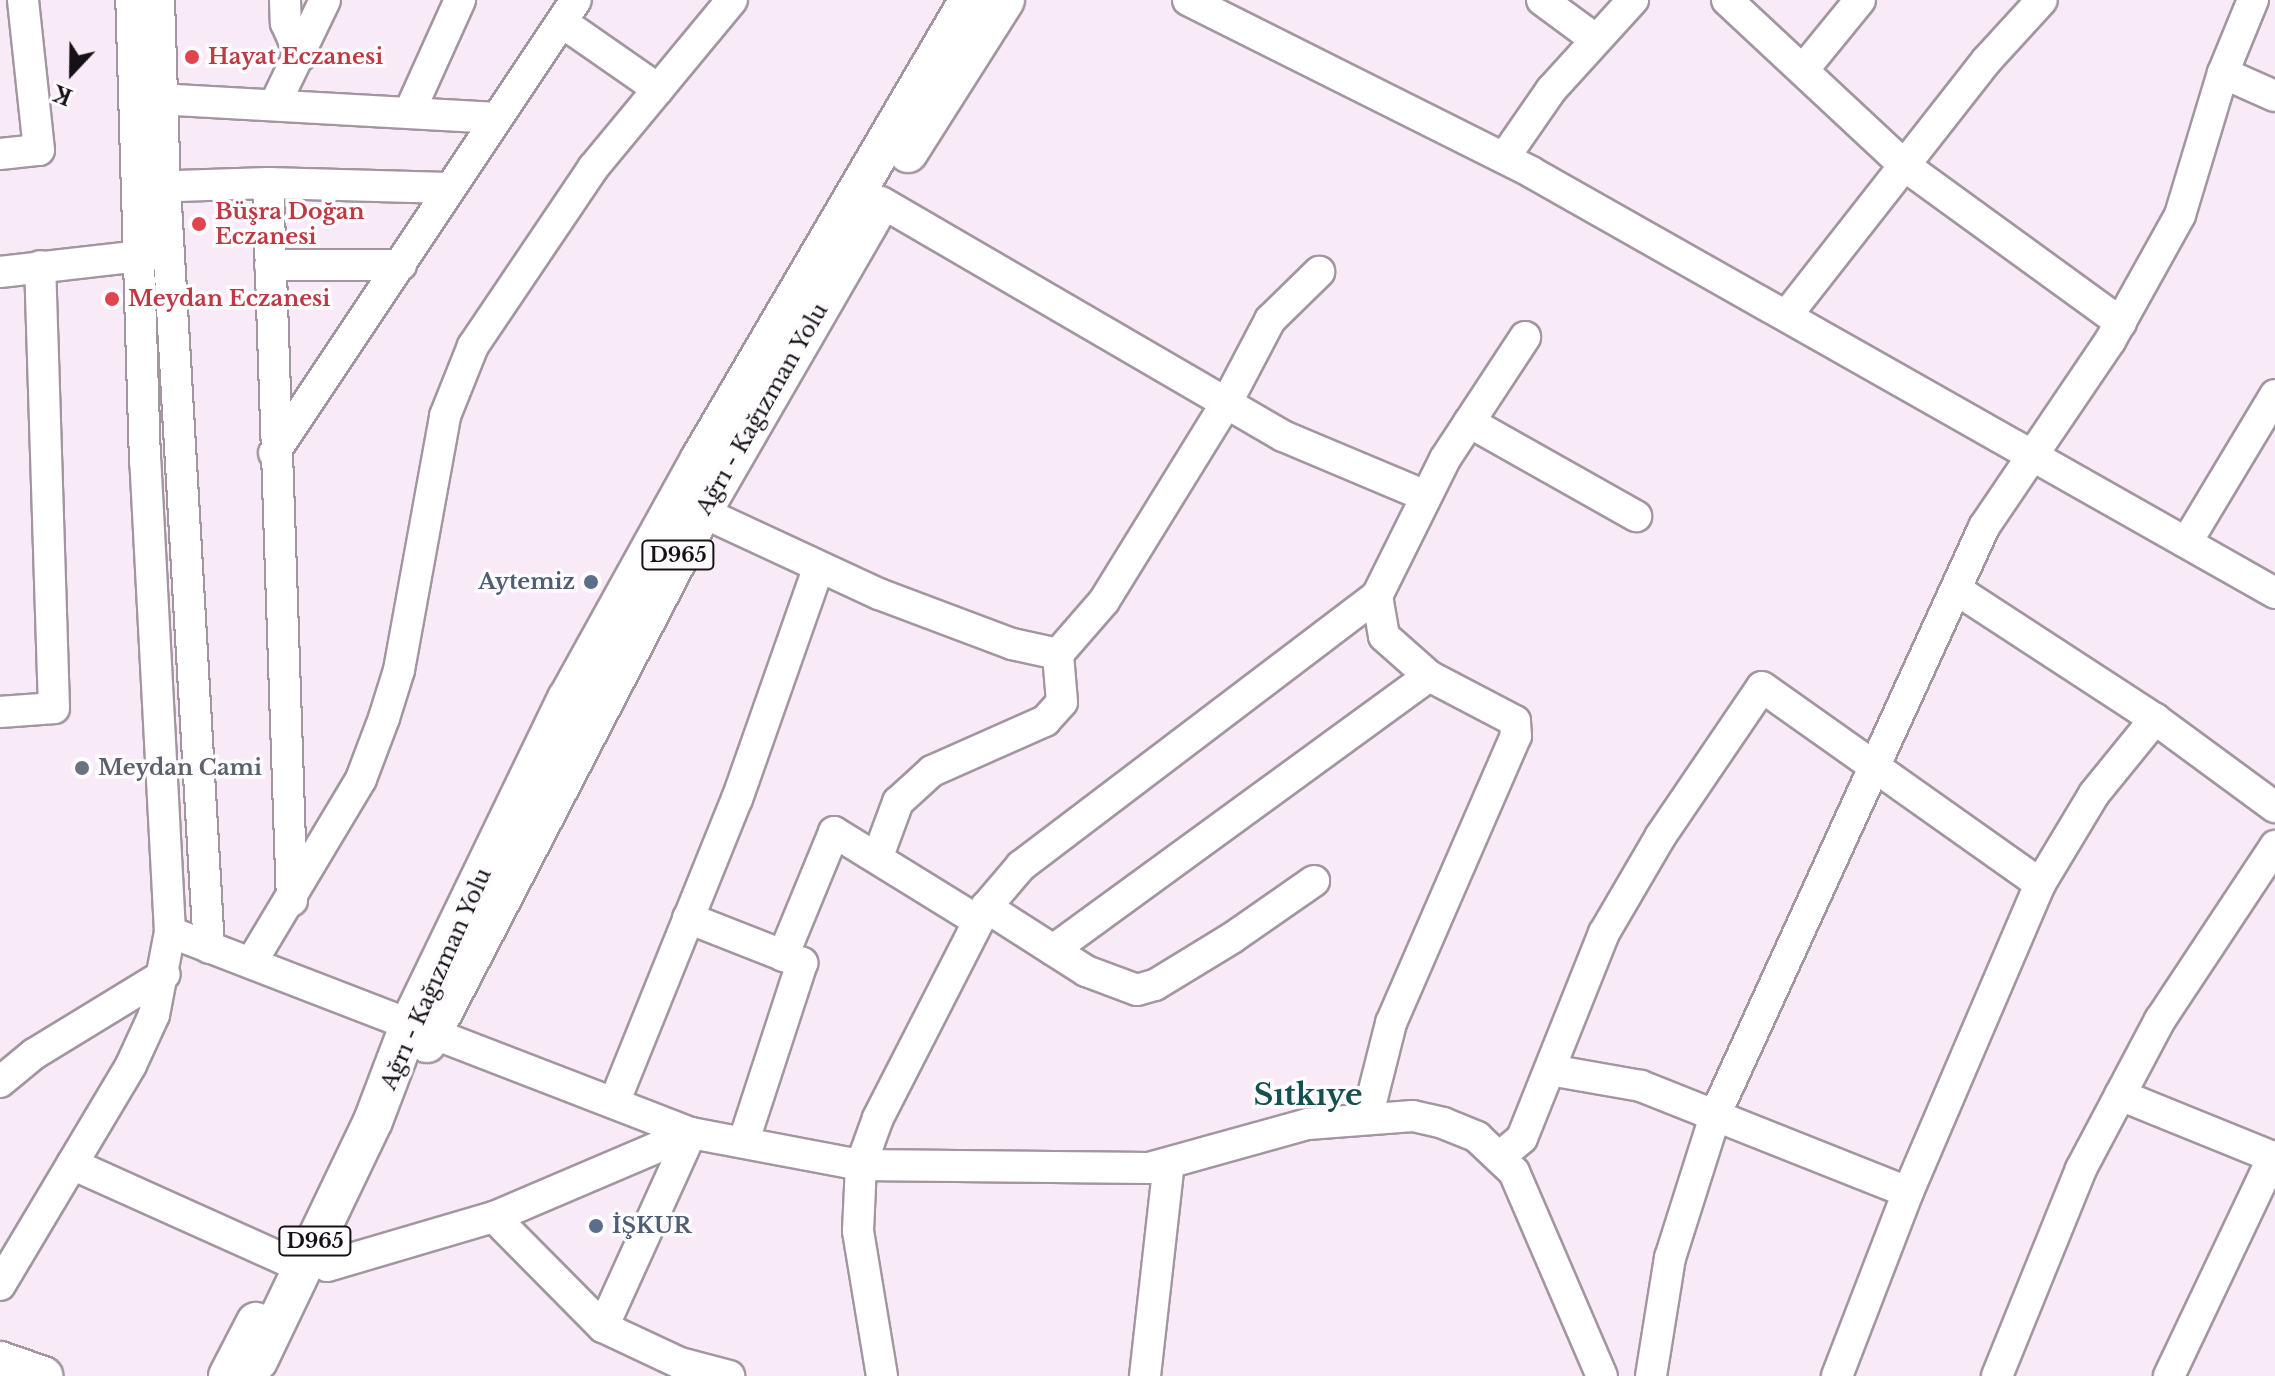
<!DOCTYPE html>
<meta charset="utf-8">
<style>
body{margin:0}
#map{position:relative;width:2275px;height:1376px;overflow:hidden;background:#f8eaf7;font-family:"Libre Baskerville",serif}
div>[style]{position:absolute}
.roads{filter:drop-shadow(2px 0 #a296a1) drop-shadow(-2px 0 #a296a1) drop-shadow(0 2px #a296a1) drop-shadow(0 -2px #a296a1)}
.minor>*{height:30px;margin:-15px;padding:0 15px;transform-origin:15px;border-radius:15px;background:#fff}
.major>*{height:38px;margin:-19px;padding:0 19px;transform-origin:19px;border-radius:19px;background:#fff}
.dots>*{width:22px;height:22px;translate:-50% -50%;box-sizing:border-box;border:4px solid #fefcfe;border-radius:50%}
span{translate:-50% -50%;white-space:nowrap;text-align:center;line-height:1.15;-webkit-text-stroke:7px #fefcfe;paint-order:stroke}
.shield-label span{padding:2px 6px;background:#fefcfe;border:2px solid;border-radius:6px;-webkit-text-stroke-width:0}
.shield-label{font-size:20px;color:#161115;font-weight:700}
.health-label{font-size:22px;color:#be3a42;font-weight:700}
.left{translate:0 -50%;text-align:left}
.street-label{font-size:22px;color:#161115}
.service-label{font-size:22px;color:#4e5e75;font-weight:700}
.right{translate:-100% -50%;text-align:right}
.worship-label{font-size:22px;color:#5b616d;font-weight:700}
.district-label{font-size:30px;color:#135151;font-weight:700}
.north{position:absolute;left:32px;top:32px;width:80px;height:80px;-webkit-text-stroke:6px #fefcfe;paint-order:stroke;rotate:202deg;font-size:22px;font-weight:700;line-height:32px;text-align:center;color:#161115}
.north::after{content:'';display:block;margin:auto;width:28px;height:36px;background:#161115;clip-path:polygon(50% 0,100% 100%,50% 72%,0 100%)}
</style>
<div id="map">
<div class="roads">
<div class="minor">
<i style="left:159px;top:0;width:187px;rotate:88.2deg"></i>
<i style="left:165px;top:187px;width:762px;rotate:86.69deg"></i>
<i style="left:285px;top:0;width:23px;rotate:88deg"></i>
<i style="left:286px;top:23px;width:36px;rotate:66deg"></i>
<i style="left:1188px;top:0;width:384px;rotate:26.6deg"></i>
<i style="left:1531px;top:172px;width:855px;rotate:29.5deg"></i>
<i style="left:1542px;top:0;width:66px;rotate:36.3deg"></i>
<i style="left:1727px;top:0;width:243px;rotate:43deg"></i>
<i style="left:1905px;top:166px;width:267px;rotate:36deg"></i>
<i style="left:563px;top:23px;width:116px;rotate:34.8deg"></i>
<i style="left:1803px;top:70px;width:90px;rotate:-50.8deg"></i>
<i style="left:2223px;top:73px;width:57px;rotate:23.9deg"></i>
<i style="left:141px;top:98px;width:355px;rotate:3.2deg"></i>
<i style="left:275px;top:104px;width:115px;rotate:-64.3deg"></i>
<i style="left:409px;top:113px;width:124px;rotate:-65.7deg"></i>
<i style="left:0;top:154px;width:39px;rotate:-6deg"></i>
<i style="left:39px;top:150px;width:151px;rotate:-96.1deg"></i>
<i style="left:1504px;top:158px;width:83px;rotate:-55.3deg"></i>
<i style="left:1551px;top:90px;width:122px;rotate:-47.7deg"></i>
<i style="left:268px;top:183px;width:718px;rotate:88.09deg"></i>
<i style="left:147px;top:187px;width:121px;rotate:-1.9deg"></i>
<i style="left:268px;top:183px;width:181px;rotate:1.6deg"></i>
<i style="left:881px;top:202px;width:465px;rotate:30.2deg"></i>
<i style="left:1283px;top:436px;width:155px;rotate:22.8deg"></i>
<i style="left:270px;top:265px;width:131px"></i>
<i style="left:0;top:272px;width:160px;rotate:-6.5deg"></i>
<i style="left:1787px;top:315px;width:324px;rotate:-51.9deg"></i>
<i style="left:1987px;top:60px;width:81px;rotate:-47.5deg"></i>
<i style="left:1469px;top:422px;width:192px;rotate:29.4deg"></i>
<i style="left:274px;top:453px;width:544px;rotate:-56.31deg"></i>
<i style="left:702px;top:512px;width:195px;rotate:24.9deg"></i>
<i style="left:879px;top:594px;width:142px;rotate:20.6deg"></i>
<i style="left:1012px;top:644px;width:47px;rotate:12.3deg"></i>
<i style="left:2188px;top:540px;width:169px;rotate:-59deg"></i>
<i style="left:1957px;top:590px;width:236px;rotate:33.1deg"></i>
<i style="left:2155px;top:719px;width:149px;rotate:36.3deg"></i>
<i style="left:0;top:712px;width:54px;rotate:-4.2deg"></i>
<i style="left:54px;top:708px;width:442px;rotate:-91.8deg"></i>
<i style="left:878px;top:856px;width:58px;rotate:-69.7deg"></i>
<i style="left:898px;top:802px;width:46px;rotate:-42.4deg"></i>
<i style="left:932px;top:771px;width:124px;rotate:-23.9deg"></i>
<i style="left:1045px;top:721px;width:25px;rotate:-48deg"></i>
<i style="left:1062px;top:702px;width:48px;rotate:-94.8deg"></i>
<i style="left:1058px;top:654px;width:70px;rotate:-49deg"></i>
<i style="left:1104px;top:601px;width:234px;rotate:-58.3deg"></i>
<i style="left:1227px;top:402px;width:93px;rotate:-62.3deg"></i>
<i style="left:1270px;top:320px;width:69px;rotate:-44.4deg"></i>
<i style="left:986px;top:907px;width:119px;rotate:32.6deg"></i>
<i style="left:1086px;top:971px;width:54px;rotate:20.4deg"></i>
<i style="left:1137px;top:990px;width:19px;rotate:-16deg"></i>
<i style="left:1155px;top:985px;width:90px;rotate:-31.4deg"></i>
<i style="left:1232px;top:938px;width:100px;rotate:-34.8deg"></i>
<i style="left:688px;top:918px;width:123px;rotate:21.5deg"></i>
<i style="left:802px;top:963px;width:186px;rotate:108.1deg"></i>
<i style="left:170px;top:932px;width:558px;rotate:21.1deg"></i>
<i style="left:691px;top:1133px;width:173px;rotate:10.7deg"></i>
<i style="left:861px;top:1165px;width:288px;rotate:0.6deg"></i>
<i style="left:1149px;top:1168px;width:165px;rotate:-15.5deg"></i>
<i style="left:1308px;top:1124px;width:105px;rotate:-4.4deg"></i>
<i style="left:1413px;top:1116px;width:31px;rotate:13deg"></i>
<i style="left:1443px;top:1123px;width:37px;rotate:22deg"></i>
<i style="left:1477px;top:1137px;width:51px;rotate:43.4deg"></i>
<i style="left:1514px;top:1172px;width:222px;rotate:66.7deg"></i>
<i style="left:1053px;top:950px;width:465px;rotate:-36.1deg"></i>
<i style="left:783px;top:956px;width:134px;rotate:-67.6deg"></i>
<i style="left:834px;top:832px;width:169px;rotate:31.7deg"></i>
<i style="left:251px;top:963px;width:214px;rotate:-59.1deg"></i>
<i style="left:361px;top:779px;width:65px;rotate:-69.3deg"></i>
<i style="left:384px;top:718px;width:50px;rotate:-72.6deg"></i>
<i style="left:399px;top:670px;width:258px;rotate:-79.7deg"></i>
<i style="left:445px;top:416px;width:75px;rotate:-68.2deg"></i>
<i style="left:473px;top:346px;width:215px;rotate:-56deg"></i>
<i style="left:593px;top:168px;width:218px;rotate:-50.4deg"></i>
<i style="left:1550px;top:1070px;width:92px;rotate:10deg"></i>
<i style="left:1641px;top:1086px;width:287px;rotate:21.7deg"></i>
<i style="left:0;top:1082px;width:44px;rotate:-39.5deg"></i>
<i style="left:34px;top:1054px;width:153px;rotate:-31.4deg"></i>
<i style="left:2120px;top:1095px;width:167px;rotate:22.1deg"></i>
<i style="left:614px;top:1103px;width:328px;rotate:-68deg"></i>
<i style="left:737px;top:799px;width:244px;rotate:-70.6deg"></i>
<i style="left:1367px;top:1118px;width:98px;rotate:-75.8deg"></i>
<i style="left:1391px;top:1023px;width:313px;rotate:-66.5deg"></i>
<i style="left:1516px;top:736px;width:15px;rotate:-94deg"></i>
<i style="left:1515px;top:721px;width:97px;rotate:-152.4deg"></i>
<i style="left:1429px;top:676px;width:60px;rotate:-138.4deg"></i>
<i style="left:1384px;top:636px;width:41px;rotate:-99.9deg"></i>
<i style="left:1377px;top:596px;width:153px;rotate:-63.6deg"></i>
<i style="left:1445px;top:459px;width:146px;rotate:-56.7deg"></i>
<i style="left:1502px;top:1155px;width:26px;rotate:-40deg"></i>
<i style="left:1522px;top:1138px;width:221px;rotate:-68.2deg"></i>
<i style="left:1604px;top:933px;width:111px;rotate:-59.7deg"></i>
<i style="left:1660px;top:837px;width:181px;rotate:-55.8deg"></i>
<i style="left:1762px;top:687px;width:341px;rotate:35.3deg"></i>
<i style="left:72px;top:1164px;width:235px;rotate:24.2deg"></i>
<i style="left:494px;top:1217px;width:155px;rotate:45.3deg"></i>
<i style="left:603px;top:1327px;width:85px;rotate:25.1deg"></i>
<i style="left:680px;top:1363px;width:51px;rotate:14.9deg"></i>
<i style="left:327px;top:1266px;width:174px;rotate:-16.4deg"></i>
<i style="left:494px;top:1217px;width:214px;rotate:-23.1deg"></i>
<i style="left:0;top:1285px;width:256px;rotate:-59.2deg"></i>
<i style="left:131px;top:1065px;width:55px;rotate:-65.3deg"></i>
<i style="left:154px;top:1015px;width:85px;rotate:-79.1deg"></i>
<i style="left:170px;top:932px;width:471px;rotate:-93deg"></i>
<i style="left:145px;top:462px;width:462px;rotate:-91.7deg"></i>
<i style="left:603px;top:1327px;width:213px;rotate:-65.6deg"></i>
<i style="left:882px;top:1376px;width:147px;rotate:-99.4deg"></i>
<i style="left:858px;top:1231px;width:66px;rotate:-87.4deg"></i>
<i style="left:861px;top:1165px;width:50px;rotate:-70.1deg"></i>
<i style="left:878px;top:1118px;width:237px;rotate:-62.9deg"></i>
<i style="left:986px;top:907px;width:54px;rotate:-49.5deg"></i>
<i style="left:1021px;top:866px;width:447px;rotate:-37.2deg"></i>
<i style="left:1145px;top:1376px;width:214px;rotate:-83.6deg"></i>
<i style="left:1651px;top:1376px;width:120px;rotate:-80.9deg"></i>
<i style="left:1670px;top:1258px;width:152px;rotate:-72.4deg"></i>
<i style="left:1716px;top:1113px;width:644px;rotate:-65.42deg"></i>
<i style="left:1984px;top:527px;width:225px;rotate:-55.9deg"></i>
<i style="left:2110px;top:341px;width:144px;rotate:-60.9deg"></i>
<i style="left:2180px;top:215px;width:148px;rotate:-73.2deg"></i>
<i style="left:2223px;top:73px;width:79px;rotate:-67.7deg"></i>
<i style="left:1837px;top:1376px;width:197px;rotate:-68.9deg"></i>
<i style="left:1908px;top:1192px;width:335px;rotate:-66.8deg"></i>
<i style="left:2040px;top:884px;width:105px;rotate:-59deg"></i>
<i style="left:2094px;top:794px;width:97px;rotate:-50.9deg"></i>
<i style="left:1997px;top:1376px;width:223px;rotate:-67.9deg"></i>
<i style="left:2081px;top:1169px;width:169px;rotate:-62.1deg"></i>
<i style="left:2160px;top:1020px;width:209px;rotate:-56.5deg"></i>
<i style="left:2169px;top:1376px;width:242px;rotate:-64.6deg"></i>
</div>
<div class="major">
<i style="left:908px;top:153px;width:181px;rotate:-57.6deg"></i>
<i style="left:427px;top:1043px;width:598px;rotate:-62.62deg"></i>
<i style="left:702px;top:512px;width:352px;rotate:-60deg"></i>
<i style="left:0;top:1361px;width:46px;rotate:19.2deg"></i>
<i style="left:258px;top:1361px;width:266px;rotate:-64.4deg"></i>
<i style="left:373px;top:1121px;width:107px;rotate:-69.2deg"></i>
<i style="left:411px;top:1021px;width:358px;rotate:-64.2deg"></i>
<i style="left:567px;top:699px;width:274px;rotate:-61deg"></i>
<i style="left:700px;top:459px;width:532px;rotate:-59.63deg"></i>
<i style="left:228px;top:1376px;width:61px;rotate:-62.6deg"></i>
</div>
</div>
<div class="dots">
<i style="left:192px;top:57px;background:#e0444e"></i>
<i style="left:199px;top:224px;background:#e0444e"></i>
<i style="left:112px;top:299px;background:#e0444e"></i>
<i style="left:591px;top:582px;background:#5c6f8a"></i>
<i style="left:82px;top:768px;background:#6b7280"></i>
<i style="left:596px;top:1226px;background:#5c6f8a"></i>
</div>
<div class="shield-label">
<span style="left:678px;top:555px">D965</span>
<span style="left:315px;top:1241px">D965</span>
</div>
<div class="health-label">
<span class="left" style="left:208px;top:57px">Hayat Eczanesi</span>
<span class="left" style="left:215px;top:224px">Büşra Doğan<br>Eczanesi</span>
<span class="left" style="left:128px;top:299px">Meydan Eczanesi</span>
</div>
<div class="street-label">
<span style="left:762px;top:409px;rotate:-60deg">Ağrı - Kağızman Yolu</span>
<span style="left:436px;top:979px;rotate:-66deg">Ağrı - Kağızman Yolu</span>
</div>
<div class="service-label">
<span class="right" style="left:575px;top:582px">Aytemiz</span>
<span class="left" style="left:612px;top:1226px">İŞKUR</span>
</div>
<div class="worship-label">
<span class="left" style="left:98px;top:768px">Meydan Cami</span>
</div>
<div class="district-label">
<span style="left:1308px;top:1095px">Sıtkıye</span>
</div>
<div class="north">K</div>
</div>
